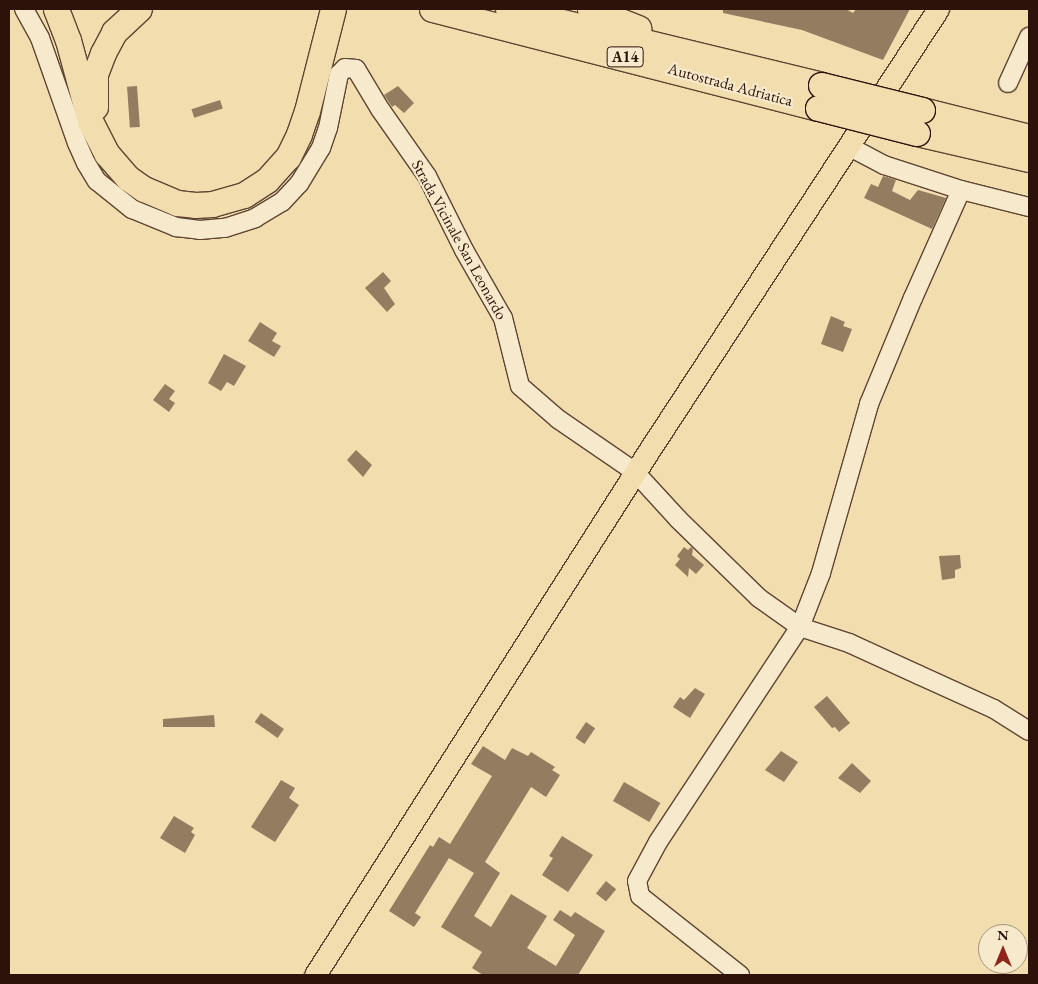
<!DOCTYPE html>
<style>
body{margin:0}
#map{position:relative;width:1038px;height:984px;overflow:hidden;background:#f2ddaf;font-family:"EB Garamond",serif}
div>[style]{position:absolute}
.building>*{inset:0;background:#937c5f;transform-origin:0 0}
.roads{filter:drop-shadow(1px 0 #5e4532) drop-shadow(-1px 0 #5e4532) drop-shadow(0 1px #5e4532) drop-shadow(0 -1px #5e4532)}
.minor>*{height:18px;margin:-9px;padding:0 9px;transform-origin:9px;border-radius:9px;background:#f7e9cb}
.major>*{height:21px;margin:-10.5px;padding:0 10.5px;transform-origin:10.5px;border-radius:10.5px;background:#f2ddaf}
.highway>*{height:25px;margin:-12.5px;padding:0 12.5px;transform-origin:12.5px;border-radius:12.5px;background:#f2ddaf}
.bridges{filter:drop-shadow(1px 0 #2c1208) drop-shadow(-1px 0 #2c1208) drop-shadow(0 1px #2c1208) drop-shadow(0 -1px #2c1208)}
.highway-bridge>*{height:25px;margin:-12.5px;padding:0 12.5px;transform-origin:12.5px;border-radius:12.5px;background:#f2ddaf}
span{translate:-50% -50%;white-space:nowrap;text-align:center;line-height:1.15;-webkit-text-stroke:4.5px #f7e9cb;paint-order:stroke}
.shield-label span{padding:1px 4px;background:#f7e9cb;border:1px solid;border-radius:4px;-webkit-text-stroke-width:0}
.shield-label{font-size:15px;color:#2c1208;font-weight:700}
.street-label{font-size:16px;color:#2c1208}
.frame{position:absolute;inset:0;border:10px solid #2c1208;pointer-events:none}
.north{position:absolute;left:978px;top:924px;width:50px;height:50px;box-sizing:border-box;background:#f7e9cb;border:1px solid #a6937d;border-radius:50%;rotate:0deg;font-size:14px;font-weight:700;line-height:20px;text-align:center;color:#2c1208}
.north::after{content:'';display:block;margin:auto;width:18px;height:22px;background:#8f2418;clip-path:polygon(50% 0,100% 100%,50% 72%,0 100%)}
</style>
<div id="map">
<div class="building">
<i style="clip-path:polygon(723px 9px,846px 9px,853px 13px,856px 9px,910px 9px,883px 60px,802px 30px,723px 13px)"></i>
<i style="left:137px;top:86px;width:41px;height:10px;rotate:86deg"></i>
<i style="clip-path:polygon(398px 86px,414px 103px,404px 113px,395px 105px,392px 107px,384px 95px)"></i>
<i style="left:220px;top:100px;width:9px;height:30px;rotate:72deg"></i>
<i style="clip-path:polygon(883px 176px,896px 180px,892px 191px,910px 200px,918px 190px,946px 198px,932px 229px,864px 198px,871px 184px,878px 187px)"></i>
<i style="clip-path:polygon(383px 272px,391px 281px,384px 288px,395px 304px,387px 312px,365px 288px)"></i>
<i style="clip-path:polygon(831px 316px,845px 322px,843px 326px,852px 329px,843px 352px,821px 344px)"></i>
<i style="clip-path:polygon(260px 322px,277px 333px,272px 341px,281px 346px,274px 357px,248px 341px)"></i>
<i style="clip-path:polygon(224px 354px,246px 366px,234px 386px,227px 382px,221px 391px,208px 383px)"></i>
<i style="clip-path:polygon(165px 384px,175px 391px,169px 399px,175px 403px,169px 412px,153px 400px)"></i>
<i style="clip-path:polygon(356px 450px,372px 465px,363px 477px,347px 460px)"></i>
<i style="clip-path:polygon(684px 547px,688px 550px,691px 547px,693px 549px,692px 555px,704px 565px,696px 574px,689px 568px,688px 577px,675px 565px,680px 559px,677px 556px)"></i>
<i style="clip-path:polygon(960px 555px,961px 568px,955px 570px,955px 578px,942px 580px,939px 556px)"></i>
<i style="clip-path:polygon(695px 688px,705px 694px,690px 718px,673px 707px,680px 697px,684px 700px)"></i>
<i style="clip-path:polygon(827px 696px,850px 723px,839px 732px,835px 727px,832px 728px,814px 707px)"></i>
<i style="left:261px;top:713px;width:28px;height:11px;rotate:35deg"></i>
<i style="clip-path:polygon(214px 715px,215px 727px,163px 727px,163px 719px)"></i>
<i style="left:586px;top:722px;width:11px;height:19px;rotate:34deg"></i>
<i style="clip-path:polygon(483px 746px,505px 760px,512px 748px,528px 756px,531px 752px,555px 767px,552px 770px,560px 775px,546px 797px,531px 787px,485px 862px,500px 873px,474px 916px,491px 927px,511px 894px,547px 916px,527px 948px,556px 966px,575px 935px,553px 920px,560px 910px,571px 917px,575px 912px,605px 931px,578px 975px,483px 975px,472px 968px,482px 952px,441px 927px,474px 873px,449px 858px,415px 913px,421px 917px,414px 927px,389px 911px,430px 845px,433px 847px,439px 837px,450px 844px,492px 776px,471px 764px)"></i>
<i style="clip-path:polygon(781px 751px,798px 762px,784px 782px,765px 770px)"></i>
<i style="clip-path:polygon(852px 763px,871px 781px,860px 793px,838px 778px)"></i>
<i style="clip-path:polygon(281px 780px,295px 788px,289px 798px,299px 805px,275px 842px,251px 827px)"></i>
<i style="left:624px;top:782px;width:42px;height:22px;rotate:30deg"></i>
<i style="clip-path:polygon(174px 816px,194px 828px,191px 832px,195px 835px,185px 853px,160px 838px)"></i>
<i style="clip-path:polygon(562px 836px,593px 855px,568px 892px,542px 875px,553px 858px,549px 856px)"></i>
<i style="left:606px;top:881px;width:13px;height:16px;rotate:39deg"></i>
</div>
<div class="roads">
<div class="minor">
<i style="left:24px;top:9px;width:33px;rotate:61deg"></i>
<i style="left:40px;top:38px;width:111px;rotate:70.6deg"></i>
<i style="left:77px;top:143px;width:22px;rotate:66deg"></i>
<i style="left:86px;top:163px;width:21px;rotate:59deg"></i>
<i style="left:97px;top:181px;width:45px;rotate:38.7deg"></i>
<i style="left:132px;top:209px;width:48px;rotate:22.2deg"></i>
<i style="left:176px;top:227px;width:24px;rotate:7deg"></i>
<i style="left:200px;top:230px;width:25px;rotate:-5deg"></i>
<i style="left:225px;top:228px;width:32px;rotate:-18deg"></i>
<i style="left:255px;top:218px;width:31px;rotate:-31deg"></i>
<i style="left:282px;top:202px;width:25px;rotate:-47deg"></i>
<i style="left:299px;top:184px;width:42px;rotate:-58.6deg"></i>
<i style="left:321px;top:148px;width:21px;rotate:-71deg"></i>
<i style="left:328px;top:128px;width:55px;rotate:-78.5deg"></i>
<i style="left:339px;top:74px;width:8px;rotate:-45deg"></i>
<i style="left:345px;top:68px;width:11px;rotate:5deg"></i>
<i style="left:356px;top:69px;width:47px;rotate:59deg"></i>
<i style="left:380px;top:109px;width:82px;rotate:55deg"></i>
<i style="left:427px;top:176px;width:83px;rotate:63.4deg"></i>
<i style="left:464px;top:250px;width:78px;rotate:60.2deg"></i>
<i style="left:503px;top:318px;width:70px;rotate:76deg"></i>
<i style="left:520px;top:386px;width:50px;rotate:41deg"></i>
<i style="left:558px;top:419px;width:93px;rotate:34.5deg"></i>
<i style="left:635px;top:472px;width:64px;rotate:47.5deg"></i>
<i style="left:678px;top:519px;width:113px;rotate:44.3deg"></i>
<i style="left:759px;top:598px;width:50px;rotate:35.3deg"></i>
<i style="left:800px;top:627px;width:58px;rotate:-68.7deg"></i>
<i style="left:821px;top:573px;width:176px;rotate:-74.1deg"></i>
<i style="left:869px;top:404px;width:115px;rotate:-67.5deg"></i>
<i style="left:913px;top:298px;width:118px;rotate:-66deg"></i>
<i style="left:961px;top:190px;width:70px;rotate:14deg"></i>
<i style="left:1008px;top:83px;width:51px;rotate:-65.5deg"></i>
<i style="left:848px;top:146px;width:41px;rotate:27.8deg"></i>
<i style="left:884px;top:165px;width:81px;rotate:18deg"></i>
<i style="left:740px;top:975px;width:127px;rotate:-141.7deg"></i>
<i style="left:640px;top:896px;width:15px;rotate:-101deg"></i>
<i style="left:637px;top:881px;width:44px;rotate:-61.7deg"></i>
<i style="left:658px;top:842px;width:258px;rotate:-56.6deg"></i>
<i style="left:800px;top:627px;width:52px;rotate:18.1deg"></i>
<i style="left:849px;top:643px;width:77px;rotate:24.6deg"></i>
<i style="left:919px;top:675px;width:82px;rotate:24.4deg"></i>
<i style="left:994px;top:709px;width:41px;rotate:32.2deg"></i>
</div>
<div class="major">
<i style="left:315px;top:975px;width:624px;rotate:-57.51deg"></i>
<i style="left:650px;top:449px;width:526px;rotate:-56.79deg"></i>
</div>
<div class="highway">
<i style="left:56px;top:9px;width:33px;rotate:69deg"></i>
<i style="left:68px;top:40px;width:84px;rotate:74.8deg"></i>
<i style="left:90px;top:121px;width:37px;rotate:63deg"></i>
<i style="left:107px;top:154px;width:32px;rotate:49deg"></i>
<i style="left:128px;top:178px;width:19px;rotate:35deg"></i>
<i style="left:144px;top:189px;width:36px;rotate:23deg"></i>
<i style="left:177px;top:203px;width:18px;rotate:6deg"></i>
<i style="left:195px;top:205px;width:17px;rotate:-3deg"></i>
<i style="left:212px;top:204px;width:33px;rotate:-16deg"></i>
<i style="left:244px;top:195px;width:27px;rotate:-33deg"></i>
<i style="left:267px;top:180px;width:31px;rotate:-48deg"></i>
<i style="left:288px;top:157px;width:25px;rotate:-64deg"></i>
<i style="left:299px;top:134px;width:24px;rotate:-71deg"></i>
<i style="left:307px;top:111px;width:105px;rotate:-75.7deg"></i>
<i style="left:432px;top:9px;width:398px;rotate:14.4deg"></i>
<i style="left:508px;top:9px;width:322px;rotate:13.6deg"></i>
<i style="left:590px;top:9px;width:52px;rotate:21.6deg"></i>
<i style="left:95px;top:107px;width:33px;rotate:-90deg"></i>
<i style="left:95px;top:74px;width:22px;rotate:-69deg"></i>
<i style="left:103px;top:53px;width:24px;rotate:-62deg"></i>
<i style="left:114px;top:32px;width:34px;rotate:-43deg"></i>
<i style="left:922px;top:110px;width:110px;rotate:14.2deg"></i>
<i style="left:917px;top:133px;width:115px;rotate:13.1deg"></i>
</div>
</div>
<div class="bridges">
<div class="highway-bridge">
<i style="left:821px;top:85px;width:104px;rotate:13.9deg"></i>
<i style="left:818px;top:108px;width:102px;rotate:14.2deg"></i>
</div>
</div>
<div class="shield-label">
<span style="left:625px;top:57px">A14</span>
</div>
<div class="street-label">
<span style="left:730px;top:85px;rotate:15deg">Autostrada Adriatica</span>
<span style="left:459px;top:240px;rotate:61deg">Strada Vicinale San Leonardo</span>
</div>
<div class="frame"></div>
<div class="north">N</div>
</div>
